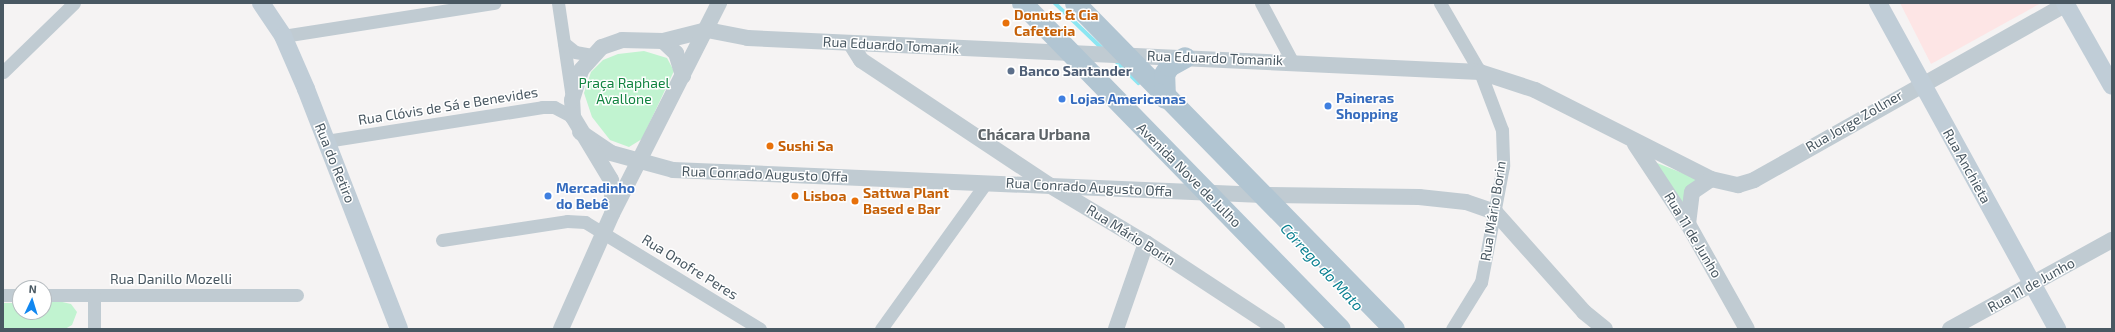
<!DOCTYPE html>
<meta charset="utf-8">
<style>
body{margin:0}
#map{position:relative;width:2115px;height:332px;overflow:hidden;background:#f5f3f3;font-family:"Exo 2",sans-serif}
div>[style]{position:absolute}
.medical>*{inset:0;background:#fde5e5}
.green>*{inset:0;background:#c1f3d0}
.stream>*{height:3.5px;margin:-1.75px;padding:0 1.75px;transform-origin:1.75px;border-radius:1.75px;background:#8ce6f2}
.minor>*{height:13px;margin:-6.5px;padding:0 6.5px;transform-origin:6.5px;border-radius:6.5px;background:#c0cbd2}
.tertiary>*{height:16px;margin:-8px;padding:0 8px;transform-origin:8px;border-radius:8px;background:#c0cbd2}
.secondary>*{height:18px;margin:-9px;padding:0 9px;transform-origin:9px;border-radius:9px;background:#c0cdd7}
.primary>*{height:21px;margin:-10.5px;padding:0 10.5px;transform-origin:10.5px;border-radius:10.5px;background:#b1c5d2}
.dots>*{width:11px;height:11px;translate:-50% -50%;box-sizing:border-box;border:2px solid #fff;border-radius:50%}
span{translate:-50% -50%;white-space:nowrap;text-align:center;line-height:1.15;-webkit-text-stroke:3px #fff;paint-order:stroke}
.food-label{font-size:14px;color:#c56008;font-weight:700}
.left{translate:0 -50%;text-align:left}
.street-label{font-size:14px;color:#495862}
.service-label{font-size:14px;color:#4e5e75;font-weight:700}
.park-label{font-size:14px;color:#128441}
.shop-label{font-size:14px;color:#366cbe;font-weight:700}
.neighbourhood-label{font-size:15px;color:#5e6468;font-weight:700}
.water-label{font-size:15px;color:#077f90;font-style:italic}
.frame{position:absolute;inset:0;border:4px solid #495862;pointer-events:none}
.north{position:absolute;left:12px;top:280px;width:40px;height:40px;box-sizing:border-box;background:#fff;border:1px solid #b6bcc0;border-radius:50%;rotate:4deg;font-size:11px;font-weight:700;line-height:16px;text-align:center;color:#495862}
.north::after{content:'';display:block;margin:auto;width:14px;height:18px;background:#1187f0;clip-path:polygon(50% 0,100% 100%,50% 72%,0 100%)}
</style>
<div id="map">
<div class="medical">
<i style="clip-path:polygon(1900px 3px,2041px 3px,1931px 64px)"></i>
</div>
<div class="green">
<i style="clip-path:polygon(644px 51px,667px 58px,674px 71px,642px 139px,629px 147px,610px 140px,592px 117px,584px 93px,591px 72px,603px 60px,618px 54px)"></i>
<i style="clip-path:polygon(1652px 161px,1700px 180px,1684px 209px)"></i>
<i style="clip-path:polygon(58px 301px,71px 304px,77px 312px,72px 325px,65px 329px,3px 329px,3px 303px,20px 303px,20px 312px,44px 312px,44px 302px)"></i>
</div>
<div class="stream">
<i style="left:1055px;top:3px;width:66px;rotate:43.8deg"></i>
<i style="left:1115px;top:60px;width:33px;rotate:44deg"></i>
</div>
<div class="minor">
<i style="left:558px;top:3px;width:96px;rotate:81.6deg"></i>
<i style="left:1261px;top:3px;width:66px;rotate:61.9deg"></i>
<i style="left:1440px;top:3px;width:80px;rotate:59.9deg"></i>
<i style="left:1480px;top:72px;width:62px;rotate:69.2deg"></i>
<i style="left:1502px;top:130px;width:36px;rotate:88deg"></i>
<i style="left:1503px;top:166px;width:118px;rotate:100.7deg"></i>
<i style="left:1481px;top:282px;width:55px;rotate:121.7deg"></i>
<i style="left:283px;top:36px;width:214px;rotate:-8.9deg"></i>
<i style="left:564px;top:43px;width:14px;rotate:39deg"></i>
<i style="left:575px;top:52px;width:17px;rotate:10deg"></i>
<i style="left:3px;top:72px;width:99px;rotate:-44.2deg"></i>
<i style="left:326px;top:141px;width:219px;rotate:-8.9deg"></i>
<i style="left:542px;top:107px;width:12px"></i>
<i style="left:554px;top:107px;width:21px;rotate:28deg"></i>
<i style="left:442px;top:240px;width:126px;rotate:-8.6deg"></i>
<i style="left:567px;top:221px;width:18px;rotate:3deg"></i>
<i style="left:585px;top:222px;width:205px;rotate:31.4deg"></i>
<i style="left:3px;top:295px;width:17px"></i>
<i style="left:44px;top:295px;width:253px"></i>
<i style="left:94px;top:295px;width:34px;rotate:90deg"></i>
<i style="left:881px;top:329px;width:180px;rotate:-54.3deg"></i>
</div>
<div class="tertiary">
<i style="left:707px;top:30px;width:42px;rotate:11deg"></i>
<i style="left:748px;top:38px;width:733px;rotate:2.66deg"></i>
<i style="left:1480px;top:72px;width:58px;rotate:18.1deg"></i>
<i style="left:1535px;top:90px;width:197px;rotate:26.8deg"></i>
<i style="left:1711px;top:179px;width:28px;rotate:13deg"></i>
<i style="left:1738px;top:185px;width:17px;rotate:-17deg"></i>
<i style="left:1754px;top:180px;width:360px;rotate:-29.4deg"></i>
<i style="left:663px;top:41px;width:18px;rotate:43deg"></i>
<i style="left:676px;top:53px;width:24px;rotate:73deg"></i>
<i style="left:851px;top:44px;width:19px;rotate:58deg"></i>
<i style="left:861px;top:60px;width:226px;rotate:33.6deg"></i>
<i style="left:1049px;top:185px;width:113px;rotate:30.9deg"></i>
<i style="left:1146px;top:243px;width:157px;rotate:33.3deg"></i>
<i style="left:580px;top:132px;width:37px;rotate:34deg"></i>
<i style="left:611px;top:153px;width:64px;rotate:15.3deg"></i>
<i style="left:673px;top:170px;width:590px;rotate:2.43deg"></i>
<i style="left:1262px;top:195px;width:157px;rotate:0.7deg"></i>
<i style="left:1419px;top:197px;width:47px;rotate:6.1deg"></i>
<i style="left:1466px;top:202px;width:31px;rotate:19deg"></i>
<i style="left:1495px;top:212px;width:134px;rotate:48.3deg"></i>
<i style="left:1584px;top:312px;width:27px;rotate:39deg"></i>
<i style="left:1635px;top:144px;width:96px;rotate:56.5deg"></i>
<i style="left:1688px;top:224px;width:120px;rotate:60.7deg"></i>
<i style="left:613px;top:208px;width:28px;rotate:-94deg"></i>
<i style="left:611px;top:180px;width:74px;rotate:-121.1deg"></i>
<i style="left:573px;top:117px;width:17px;rotate:-93deg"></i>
<i style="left:572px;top:100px;width:31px;rotate:-73deg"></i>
<i style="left:581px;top:70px;width:31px;rotate:-48deg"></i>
<i style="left:602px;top:47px;width:21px;rotate:-19deg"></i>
<i style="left:622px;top:40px;width:41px;rotate:1.4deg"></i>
<i style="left:663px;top:41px;width:45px;rotate:-14deg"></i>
<i style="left:1688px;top:224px;width:32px;rotate:-83deg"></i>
<i style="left:1692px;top:192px;width:23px;rotate:-34deg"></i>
<i style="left:561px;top:329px;width:126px;rotate:-66.1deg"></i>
<i style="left:612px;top:214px;width:237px;rotate:-63.1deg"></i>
<i style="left:1116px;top:329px;width:91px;rotate:-70.8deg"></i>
<i style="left:1950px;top:329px;width:185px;rotate:-28.8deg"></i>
</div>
<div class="secondary">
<i style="left:261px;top:3px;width:40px;rotate:56deg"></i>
<i style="left:283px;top:36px;width:58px;rotate:66.5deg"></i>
<i style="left:306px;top:89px;width:257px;rotate:68.8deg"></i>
<i style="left:1878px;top:3px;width:372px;rotate:61.2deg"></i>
<i style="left:2065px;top:3px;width:95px;rotate:60.5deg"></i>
</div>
<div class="primary">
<i style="left:1022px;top:3px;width:455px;rotate:45.7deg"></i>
<i style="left:1075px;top:3px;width:456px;rotate:45.6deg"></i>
<i style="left:1165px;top:98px;width:24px;rotate:-92deg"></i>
<i style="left:1164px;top:74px;width:9px;rotate:-58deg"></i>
<i style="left:1169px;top:66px;width:18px;rotate:-29deg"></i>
</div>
<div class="dots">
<i style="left:1006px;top:23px;background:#e8710a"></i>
<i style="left:1011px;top:71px;background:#5c6f8a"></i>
<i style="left:1062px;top:99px;background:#3f7fe0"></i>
<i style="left:1328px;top:106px;background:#3f7fe0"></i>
<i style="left:770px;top:146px;background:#e8710a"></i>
<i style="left:548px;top:196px;background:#3f7fe0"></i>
<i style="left:795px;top:196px;background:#e8710a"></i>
<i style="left:855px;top:201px;background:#e8710a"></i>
</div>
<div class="food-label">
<span class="left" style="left:1014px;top:23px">Donuts &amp; Cia<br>Cafeteria</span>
<span class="left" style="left:778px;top:146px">Sushi Sa</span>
<span class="left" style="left:863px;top:201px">Sattwa Plant<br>Based e Bar</span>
<span class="left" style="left:803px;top:196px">Lisboa</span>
</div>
<div class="street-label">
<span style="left:891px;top:45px;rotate:3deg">Rua Eduardo Tomanik</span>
<span style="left:1215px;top:58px;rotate:2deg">Rua Eduardo Tomanik</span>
<span style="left:448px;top:106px;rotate:-9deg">Rua Clóvis de Sá e Benevides</span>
<span style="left:1854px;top:121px;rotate:-30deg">Rua Jorge Zollner</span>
<span style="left:335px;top:163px;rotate:68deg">Rua do Retiro</span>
<span style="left:1967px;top:166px;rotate:61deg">Rua Anchieta</span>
<span style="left:765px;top:174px;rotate:2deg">Rua Conrado Augusto Offa</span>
<span style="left:1189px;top:175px;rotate:45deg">Avenida Nove de Julho</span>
<span style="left:1089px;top:187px;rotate:3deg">Rua Conrado Augusto Offa</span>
<span style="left:1493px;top:211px;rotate:-81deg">Rua Mário Borin</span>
<span style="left:1131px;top:235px;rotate:32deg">Rua Mário Borin</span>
<span style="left:1693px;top:235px;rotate:59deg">Rua 11 de Junho</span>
<span style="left:690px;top:267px;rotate:32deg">Rua Onofre Peres</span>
<span style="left:171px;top:279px">Rua Danillo Mozelli</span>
<span style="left:2031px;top:285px;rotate:-29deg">Rua 11 de Junho</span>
</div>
<div class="service-label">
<span class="left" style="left:1019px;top:71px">Banco Santander</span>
</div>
<div class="park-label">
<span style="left:624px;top:91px">Praça Raphael<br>Avallone</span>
</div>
<div class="shop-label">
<span class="left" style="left:1336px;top:106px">Paineras<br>Shopping</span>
<span class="left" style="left:1070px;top:99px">Lojas Americanas</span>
<span class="left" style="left:556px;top:196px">Mercadinho<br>do Bebê</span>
</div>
<div class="neighbourhood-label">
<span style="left:1034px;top:135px">Chácara Urbana</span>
</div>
<div class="water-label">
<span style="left:1322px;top:267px;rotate:47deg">Córrego do Mato</span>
</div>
<div class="frame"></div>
<div class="north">N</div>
</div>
